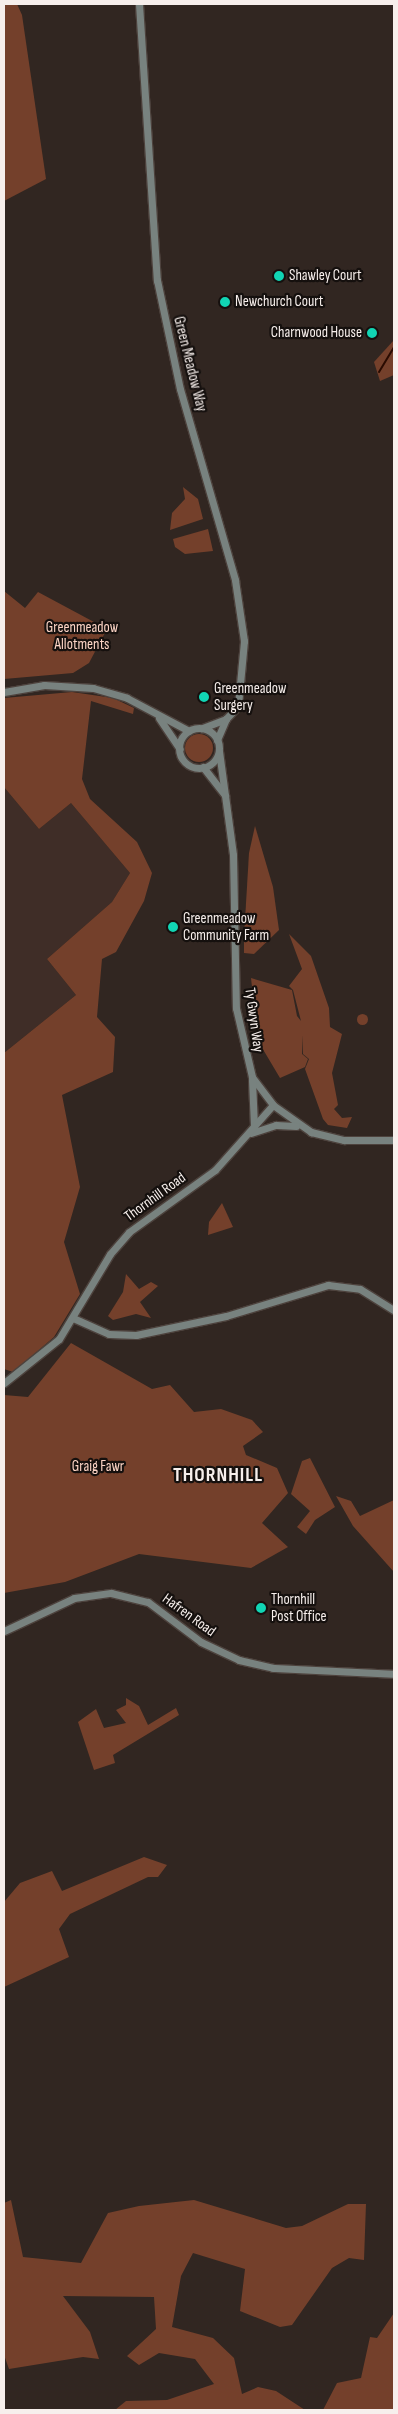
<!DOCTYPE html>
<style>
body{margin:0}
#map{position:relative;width:398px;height:2414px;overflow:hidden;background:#312621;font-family:"Sofia Sans Condensed",sans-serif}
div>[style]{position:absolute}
.built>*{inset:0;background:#3f2d27}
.green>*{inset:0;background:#74402b}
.round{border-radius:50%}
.stream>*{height:2px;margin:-1px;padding:0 1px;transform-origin:1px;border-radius:1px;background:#2a0b01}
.roads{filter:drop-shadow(1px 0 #4d423d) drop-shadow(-1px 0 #4d423d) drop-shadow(0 1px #4d423d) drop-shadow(0 -1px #4d423d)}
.secondary>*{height:7px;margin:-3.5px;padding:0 3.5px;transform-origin:3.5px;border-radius:3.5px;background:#78827f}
.secondary>.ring{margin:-3.5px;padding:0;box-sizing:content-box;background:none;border:7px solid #78827f;border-radius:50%}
.dots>*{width:14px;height:14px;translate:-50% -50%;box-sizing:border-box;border:2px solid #15100e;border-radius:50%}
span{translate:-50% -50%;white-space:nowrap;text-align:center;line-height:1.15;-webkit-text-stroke:4.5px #15100e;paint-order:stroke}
.poi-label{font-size:15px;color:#f7efec}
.left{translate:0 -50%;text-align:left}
.right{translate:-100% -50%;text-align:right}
.street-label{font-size:15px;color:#f7efec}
.park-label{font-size:15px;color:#fdd5c6}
.district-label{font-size:20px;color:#f7efec;font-weight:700;letter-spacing:1px}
.frame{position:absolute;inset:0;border:5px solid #f7efec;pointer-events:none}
</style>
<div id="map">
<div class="built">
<i style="clip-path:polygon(4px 787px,39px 829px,71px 803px,130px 873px,112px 902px,47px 959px,76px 995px,4px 1053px)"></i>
</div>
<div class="green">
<i style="clip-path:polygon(4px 4px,17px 4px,22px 15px,46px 179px,4px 201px)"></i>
<i style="clip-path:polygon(394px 340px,394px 375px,380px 381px,374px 362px)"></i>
<i style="clip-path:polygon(183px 487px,198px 499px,203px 519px,170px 530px,172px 513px,185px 499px)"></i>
<i style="clip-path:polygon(208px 529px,213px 551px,185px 554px,175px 547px,173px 539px)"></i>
<i style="clip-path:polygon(4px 591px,25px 608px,38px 592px,107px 629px,89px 663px,73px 673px,4px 679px)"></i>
<i style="clip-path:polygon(72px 692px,113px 698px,134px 708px,133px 714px,91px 701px,82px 779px,90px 799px,137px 842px,152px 873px,144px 901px,116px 952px,102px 959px,97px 1017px,115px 1037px,113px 1072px,62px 1095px,80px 1187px,64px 1242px,80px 1294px,54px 1337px,13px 1372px,4px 1369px,4px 1053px,76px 995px,47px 959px,112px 902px,130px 873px,71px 803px,39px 829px,4px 787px,4px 698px)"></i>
<i class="round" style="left:185px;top:734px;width:28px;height:28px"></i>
<i style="clip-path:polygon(255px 826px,273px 887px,279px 930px,254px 954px,244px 953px,244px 937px,249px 853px)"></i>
<i style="clip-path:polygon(289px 934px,311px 956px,329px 1008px,330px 1027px,342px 1034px,332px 1073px,338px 1105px,334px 1109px,342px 1118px,352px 1117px,347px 1128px,328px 1125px,323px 1119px,305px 1069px,309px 1059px,303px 1054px,303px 1035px,302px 1054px,308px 1059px,305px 1067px,280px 1078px,258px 1041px,251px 978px,292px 990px,297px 1016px,301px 1021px,293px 990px,289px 986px,302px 969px)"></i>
<i class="round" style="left:356.5px;top:1013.5px;width:11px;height:11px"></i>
<i style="clip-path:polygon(222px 1203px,233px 1227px,208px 1235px,209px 1222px)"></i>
<i style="clip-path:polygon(126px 1274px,139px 1289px,151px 1282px,158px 1286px,140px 1302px,151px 1318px,136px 1314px,113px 1320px,108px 1316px,123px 1292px)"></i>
<i style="clip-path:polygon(71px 1343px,152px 1389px,170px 1385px,194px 1412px,221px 1409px,252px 1420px,263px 1432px,243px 1446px,246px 1455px,277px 1468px,288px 1493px,262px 1523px,288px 1547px,251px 1568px,139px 1554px,65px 1582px,4px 1593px,4px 1395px,28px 1397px)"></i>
<i style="clip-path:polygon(310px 1458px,335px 1507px,315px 1520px,306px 1534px,297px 1527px,310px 1511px,291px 1494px,302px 1461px)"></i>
<i style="clip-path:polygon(336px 1496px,351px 1501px,360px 1516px,394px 1500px,394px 1572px,353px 1526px)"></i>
<i style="clip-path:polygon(126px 1698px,139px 1706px,148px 1725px,176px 1708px,179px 1715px,113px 1755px,115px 1763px,94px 1770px,78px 1722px,96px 1709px,104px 1728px,126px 1723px,116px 1710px,126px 1705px)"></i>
<i style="clip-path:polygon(144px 1857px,167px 1865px,158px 1877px,148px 1877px,70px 1914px,59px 1929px,69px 1957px,4px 1987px,4px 1902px,20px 1883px,52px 1871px,62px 1891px)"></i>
<i style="clip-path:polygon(11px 2200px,23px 2257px,81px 2263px,108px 2213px,139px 2206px,194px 2200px,286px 2228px,302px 2226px,348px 2204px,366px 2204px,364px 2260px,349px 2258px,332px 2268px,292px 2325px,280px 2327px,240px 2311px,245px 2269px,193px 2253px,181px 2276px,172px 2327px,213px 2338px,234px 2358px,242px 2394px,258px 2387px,276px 2391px,305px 2410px,115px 2410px,126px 2401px,167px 2400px,214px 2384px,195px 2359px,159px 2353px,139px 2365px,127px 2356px,156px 2329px,154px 2297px,63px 2296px,90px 2332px,99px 2359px,83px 2357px,9px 2369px,4px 2355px,4px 2203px)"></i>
<i style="clip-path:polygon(394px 2313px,394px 2410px,323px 2410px,337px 2383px,361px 2378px,370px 2337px,377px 2338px)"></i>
</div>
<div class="stream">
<i style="left:379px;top:372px;width:29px;rotate:-59deg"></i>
<i style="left:245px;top:2410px;width:6px"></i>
</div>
<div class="roads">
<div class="secondary">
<i style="left:139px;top:4px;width:277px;rotate:86.3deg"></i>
<i style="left:157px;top:280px;width:111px;rotate:78.1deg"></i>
<i style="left:180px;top:389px;width:199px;rotate:73.9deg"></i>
<i style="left:235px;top:580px;width:62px;rotate:81.6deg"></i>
<i style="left:244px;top:641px;width:65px;rotate:95.3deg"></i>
<i style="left:238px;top:706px;width:18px;rotate:133deg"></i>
<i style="left:226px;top:719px;width:26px;rotate:159deg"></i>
<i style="left:4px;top:692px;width:41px;rotate:-9.9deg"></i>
<i style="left:44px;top:685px;width:49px;rotate:3.5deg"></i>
<i style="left:93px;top:688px;width:35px;rotate:16deg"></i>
<i style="left:127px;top:698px;width:70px;rotate:28deg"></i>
<i style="left:159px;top:718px;width:37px;rotate:56deg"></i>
<i class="ring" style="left:179px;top:728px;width:33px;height:33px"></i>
<i style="left:217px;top:740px;width:23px;rotate:-67deg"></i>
<i style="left:219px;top:751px;width:105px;rotate:82.3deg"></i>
<i style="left:233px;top:855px;width:153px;rotate:88.9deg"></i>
<i style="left:236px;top:1008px;width:71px;rotate:76.9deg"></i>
<i style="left:252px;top:1077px;width:35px;rotate:53deg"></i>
<i style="left:273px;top:1105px;width:47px;rotate:35.4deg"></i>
<i style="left:311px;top:1132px;width:34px;rotate:14deg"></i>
<i style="left:344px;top:1140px;width:50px"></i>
<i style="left:203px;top:767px;width:36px;rotate:52deg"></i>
<i style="left:252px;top:1080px;width:46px;rotate:87.5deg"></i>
<i style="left:251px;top:1133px;width:26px;rotate:-18deg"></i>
<i style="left:276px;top:1125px;width:20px;rotate:3deg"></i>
<i style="left:73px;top:1318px;width:39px;rotate:24deg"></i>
<i style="left:109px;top:1334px;width:27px;rotate:2deg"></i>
<i style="left:136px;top:1335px;width:92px;rotate:-11.9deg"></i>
<i style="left:226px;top:1316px;width:107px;rotate:-16.9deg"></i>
<i style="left:328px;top:1285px;width:32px;rotate:7deg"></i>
<i style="left:360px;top:1289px;width:40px;rotate:32deg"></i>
<i style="left:4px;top:1383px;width:70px;rotate:-38.7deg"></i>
<i style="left:59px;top:1339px;width:99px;rotate:-59deg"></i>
<i style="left:110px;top:1254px;width:29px;rotate:-49deg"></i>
<i style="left:129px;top:1232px;width:106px;rotate:-35.8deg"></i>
<i style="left:215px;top:1170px;width:87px;rotate:-48.3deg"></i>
<i style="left:4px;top:1631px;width:77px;rotate:-25.2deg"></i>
<i style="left:74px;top:1598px;width:37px;rotate:-8deg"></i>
<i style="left:111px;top:1593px;width:38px;rotate:14deg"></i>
<i style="left:148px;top:1602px;width:66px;rotate:37deg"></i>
<i style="left:201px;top:1642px;width:42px;rotate:25.3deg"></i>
<i style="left:239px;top:1660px;width:35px;rotate:13deg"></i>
<i style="left:273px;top:1668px;width:121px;rotate:2.8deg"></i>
</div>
</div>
<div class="dots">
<i style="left:279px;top:276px;background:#11d5b4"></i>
<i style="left:225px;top:302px;background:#11d5b4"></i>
<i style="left:372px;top:333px;background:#11d5b4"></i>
<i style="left:204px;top:697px;background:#11d5b4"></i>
<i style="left:173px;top:927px;background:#11d5b4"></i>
<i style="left:261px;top:1608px;background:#11d5b4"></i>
</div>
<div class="poi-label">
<span class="left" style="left:289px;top:276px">Shawley Court</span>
<span class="left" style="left:235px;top:302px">Newchurch Court</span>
<span class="right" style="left:362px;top:333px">Charnwood House</span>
<span class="left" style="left:214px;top:697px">Greenmeadow<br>Surgery</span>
<span class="left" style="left:183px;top:927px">Greenmeadow<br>Community Farm</span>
<span class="left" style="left:271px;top:1608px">Thornhill<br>Post Office</span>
</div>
<div class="street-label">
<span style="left:190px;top:364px;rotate:76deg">Green Meadow Way</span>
<span style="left:254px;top:1020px;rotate:82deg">Ty Gwyn Way</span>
<span style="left:155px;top:1197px;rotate:-36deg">Thornhill Road</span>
<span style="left:189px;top:1615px;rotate:36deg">Hafren Road</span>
</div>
<div class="park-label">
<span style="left:82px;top:636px">Greenmeadow<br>Allotments</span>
<span style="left:98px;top:1467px">Graig Fawr</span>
</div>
<div class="district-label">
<span style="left:218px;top:1475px">THORNHILL</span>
</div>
<div class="frame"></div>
</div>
